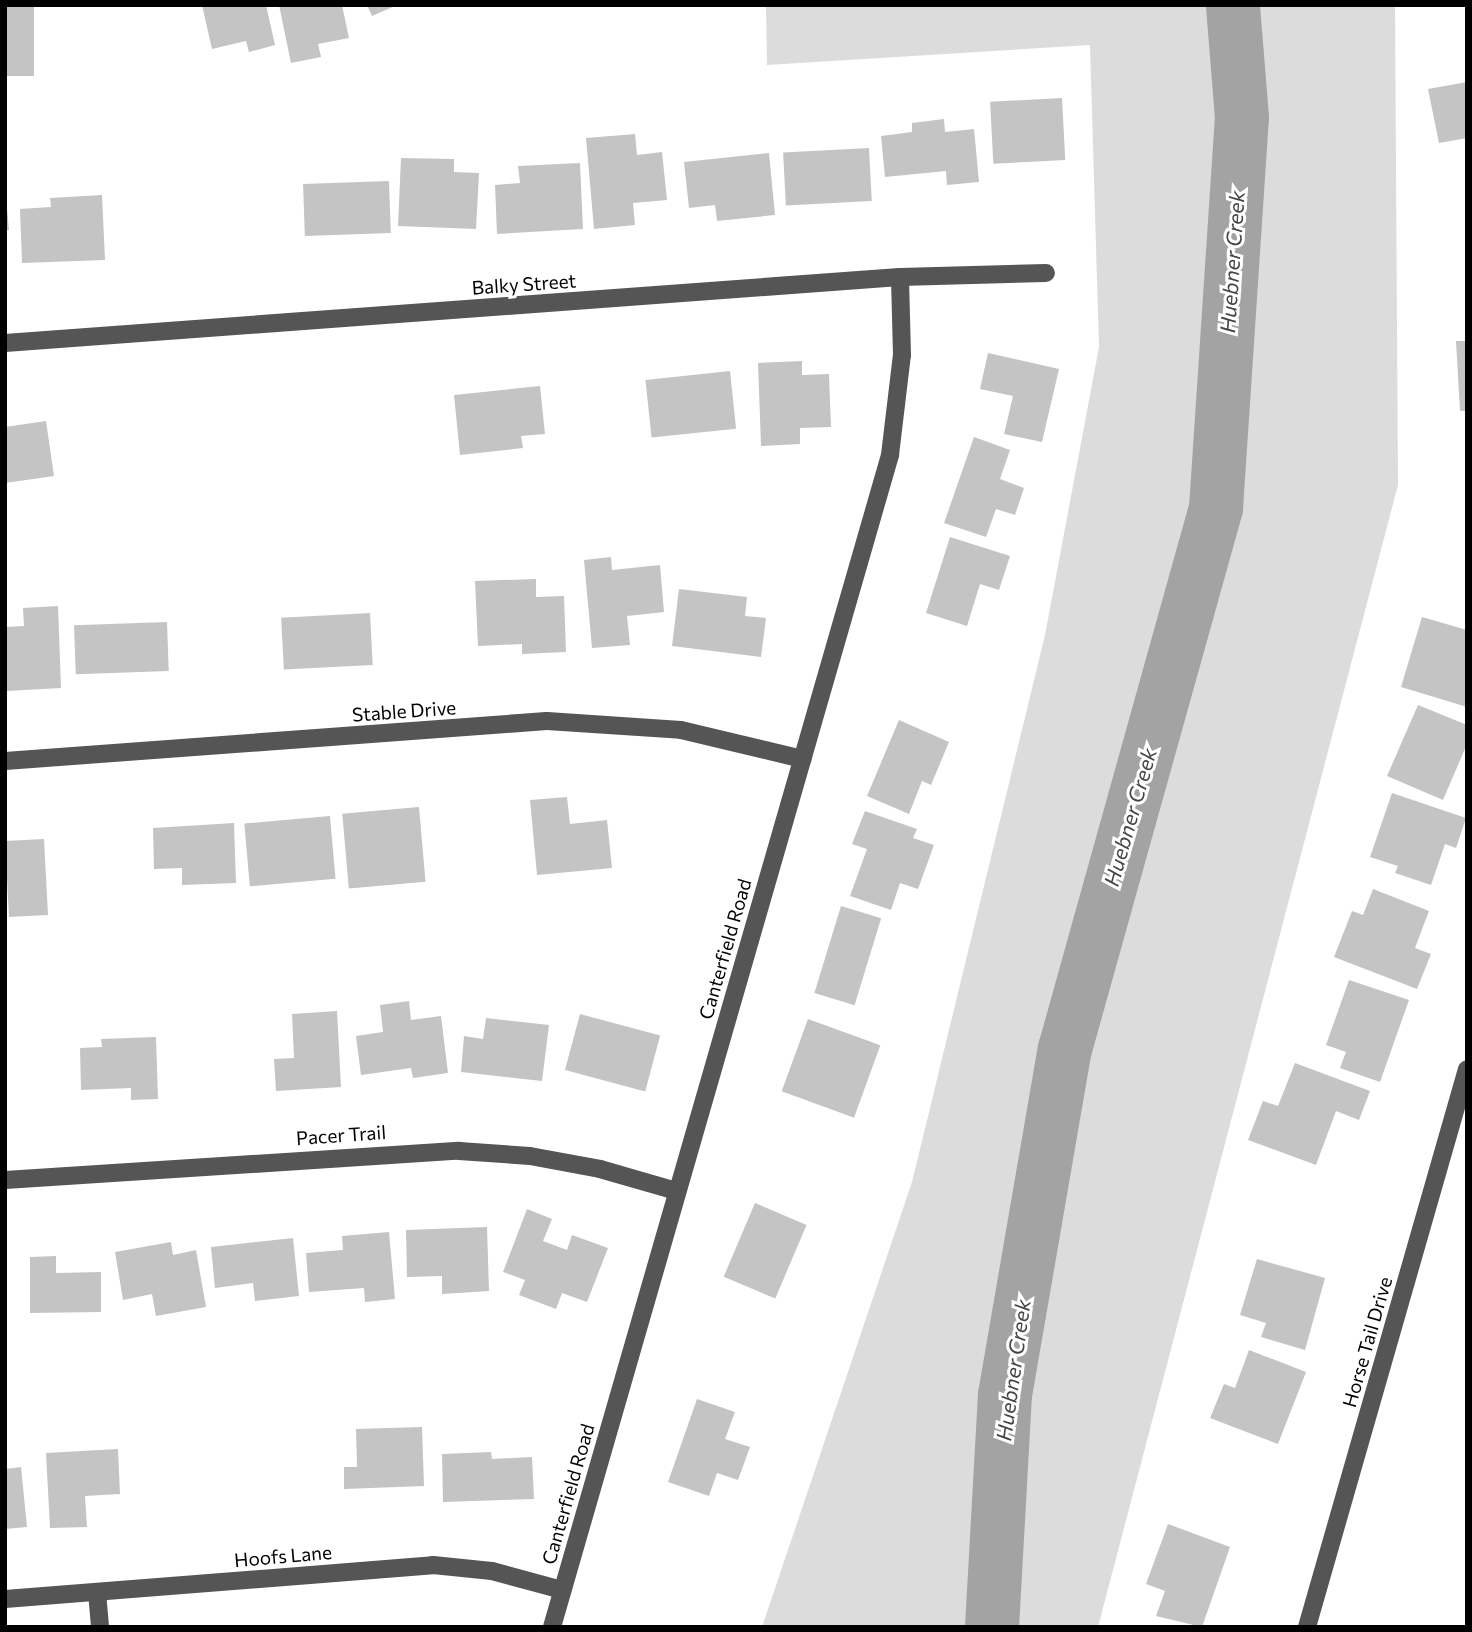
<!DOCTYPE html>
<style>
body{margin:0}
#map{position:relative;width:1472px;height:1632px;overflow:hidden;background:#fff;font-family:Commissioner,sans-serif}
div>[style]{position:absolute}
.green>*{inset:0;background:#dcdcdc}
.river>*{height:54px;margin:-27px;padding:0 27px;transform-origin:27px;border-radius:27px;background:#a3a3a3}
.building>*{inset:0;background:#c4c4c4;transform-origin:0 0}
.minor>*{height:18px;margin:-9px;padding:0 9px;transform-origin:9px;border-radius:9px;background:#555}
span{translate:-50% -50%;white-space:nowrap;text-align:center;line-height:1.15;-webkit-text-stroke:6px #fff;paint-order:stroke}
.street-label{font-size:19px;color:#000}
.water-label{font-size:21px;color:#444;font-style:italic}
.frame{position:absolute;inset:0;border:7px solid #000;pointer-events:none}
</style>
<div id="map">
<div class="green">
<i style="clip-path:polygon(766px 5px,1395px 5px,1398px 485px,1098px 1627px,762px 1627px,912px 1182px,1045px 635px,1099px 347px,1090px 45px,767px 65px)"></i>
</div>
<div class="river">
<i style="left:992px;top:1627px;width:232px;rotate:-86.8deg"></i>
<i style="left:1005px;top:1395px;width:351px;rotate:-80.2deg"></i>
<i style="left:1065px;top:1049px;width:562px;rotate:-74.4deg"></i>
<i style="left:1216px;top:508px;width:391px;rotate:-86.2deg"></i>
<i style="left:1242px;top:118px;width:113px;rotate:-94.6deg"></i>
</div>
<div class="building">
<i style="left:5px;top:5px;width:29px;height:71px"></i>
<i style="clip-path:polygon(202px 5px,266px 5px,275px 45px,249px 52px,246px 41px,212px 49px)"></i>
<i style="clip-path:polygon(279px 5px,342px 5px,349px 38px,318px 44px,321px 57px,291px 63px)"></i>
<i style="clip-path:polygon(367px 5px,397px 5px,372px 16px)"></i>
<i style="clip-path:polygon(1467px 82px,1467px 138px,1439px 143px,1428px 89px)"></i>
<i style="left:1062px;top:98px;width:62px;height:72px;rotate:87deg"></i>
<i style="clip-path:polygon(944px 119px,945px 132px,974px 129px,979px 182px,947px 185px,946px 171px,885px 177px,881px 136px,912px 132px,912px 123px)"></i>
<i style="clip-path:polygon(635px 134px,637px 155px,662px 152px,667px 200px,633px 203px,635px 225px,594px 229px,586px 138px)"></i>
<i style="left:869px;top:148px;width:53px;height:86px;rotate:87deg"></i>
<i style="clip-path:polygon(769px 153px,775px 215px,717px 221px,715px 205px,689px 208px,684px 162px)"></i>
<i style="clip-path:polygon(401px 158px,454px 159px,454px 172px,479px 173px,476px 229px,398px 226px)"></i>
<i style="clip-path:polygon(580px 163px,583px 229px,497px 234px,495px 185px,520px 183px,518px 166px)"></i>
<i style="left:389px;top:181px;width:52px;height:86px;rotate:88deg"></i>
<i style="clip-path:polygon(102px 195px,105px 260px,22px 263px,20px 209px,51px 207px,50px 198px)"></i>
<i style="clip-path:polygon(5px 208px,7px 208px,9px 230px,5px 230px)"></i>
<i style="clip-path:polygon(1456px 341px,1467px 341px,1467px 411px,1460px 411px)"></i>
<i style="clip-path:polygon(988px 353px,1059px 369px,1042px 442px,1004px 434px,1013px 396px,980px 389px)"></i>
<i style="clip-path:polygon(802px 361px,802px 375px,829px 374px,831px 427px,800px 428px,800px 444px,761px 446px,758px 363px)"></i>
<i style="left:730px;top:371px;width:58px;height:85px;rotate:84deg"></i>
<i style="clip-path:polygon(540px 386px,545px 434px,521px 436px,523px 448px,460px 455px,454px 395px)"></i>
<i style="clip-path:polygon(46px 421px,54px 476px,5px 483px,5px 427px)"></i>
<i style="clip-path:polygon(974px 437px,1010px 450px,1000px 479px,1024px 488px,1015px 515px,996px 509px,986px 537px,944px 523px)"></i>
<i style="clip-path:polygon(950px 537px,1010px 556px,999px 590px,980px 584px,967px 626px,926px 613px)"></i>
<i style="clip-path:polygon(611px 557px,612px 570px,660px 565px,664px 612px,627px 616px,630px 645px,592px 648px,584px 560px)"></i>
<i style="clip-path:polygon(536px 579px,536px 597px,564px 596px,566px 652px,522px 654px,522px 644px,478px 646px,475px 581px)"></i>
<i style="clip-path:polygon(679px 589px,747px 597px,745px 616px,766px 618px,761px 657px,672px 646px)"></i>
<i style="clip-path:polygon(58px 606px,61px 688px,7px 691px,5px 627px,24px 626px,23px 608px)"></i>
<i style="left:370px;top:613px;width:52px;height:89px;rotate:87deg"></i>
<i style="clip-path:polygon(1422px 617px,1467px 630px,1467px 707px,1401px 687px)"></i>
<i style="left:167px;top:622px;width:49px;height:93px;rotate:88deg"></i>
<i style="clip-path:polygon(1418px 705px,1467px 725px,1467px 744px,1443px 800px,1387px 776px)"></i>
<i style="clip-path:polygon(899px 720px,949px 742px,931px 785px,922px 781px,909px 814px,867px 796px)"></i>
<i style="clip-path:polygon(1392px 793px,1466px 818px,1456px 848px,1445px 844px,1431px 885px,1395px 873px,1398px 866px,1370px 857px)"></i>
<i style="clip-path:polygon(567px 797px,570px 824px,607px 820px,612px 868px,537px 875px,530px 800px)"></i>
<i style="left:419px;top:807px;width:75px;height:77px;rotate:85deg"></i>
<i style="clip-path:polygon(865px 811px,917px 829px,913px 838px,934px 845px,918px 889px,900px 883px,891px 910px,850px 896px,867px 849px,852px 844px)"></i>
<i style="left:330px;top:816px;width:63px;height:86px;rotate:85deg"></i>
<i style="clip-path:polygon(234px 823px,236px 883px,182px 885px,182px 868px,154px 869px,153px 828px)"></i>
<i style="left:44px;top:839px;width:76px;height:39px;rotate:87deg"></i>
<i style="clip-path:polygon(1373px 889px,1429px 911px,1415px 948px,1431px 954px,1417px 989px,1334px 957px,1352px 911px,1363px 915px)"></i>
<i style="left:841px;top:906px;width:42px;height:91px;rotate:17deg"></i>
<i style="clip-path:polygon(1349px 980px,1409px 1000px,1380px 1082px,1340px 1068px,1346px 1052px,1326px 1045px)"></i>
<i style="clip-path:polygon(409px 1001px,411px 1020px,441px 1016px,448px 1073px,413px 1078px,411px 1068px,361px 1075px,356px 1036px,383px 1032px,380px 1005px)"></i>
<i style="clip-path:polygon(337px 1011px,341px 1087px,276px 1091px,274px 1059px,294px 1058px,292px 1014px)"></i>
<i style="left:580px;top:1014px;width:83px;height:58px;rotate:15deg"></i>
<i style="clip-path:polygon(486px 1018px,549px 1025px,542px 1081px,461px 1072px,464px 1036px,483px 1039px)"></i>
<i style="left:808px;top:1019px;width:77px;height:77px;rotate:20deg"></i>
<i style="clip-path:polygon(156px 1037px,158px 1099px,131px 1100px,131px 1088px,81px 1090px,80px 1048px,102px 1047px,101px 1039px)"></i>
<i style="clip-path:polygon(1295px 1063px,1370px 1091px,1359px 1120px,1336px 1111px,1316px 1165px,1248px 1140px,1263px 1101px,1278px 1106px)"></i>
<i style="left:755px;top:1203px;width:56px;height:80px;rotate:23deg"></i>
<i style="clip-path:polygon(527px 1209px,552px 1219px,543px 1241px,567px 1250px,572px 1235px,608px 1248px,587px 1302px,562px 1293px,556px 1309px,519px 1295px,525px 1280px,503px 1272px)"></i>
<i style="clip-path:polygon(487px 1227px,489px 1291px,442px 1294px,442px 1276px,407px 1277px,406px 1230px)"></i>
<i style="clip-path:polygon(389px 1232px,395px 1299px,365px 1302px,364px 1288px,309px 1292px,306px 1253px,343px 1250px,342px 1236px)"></i>
<i style="clip-path:polygon(293px 1238px,299px 1296px,255px 1301px,253px 1283px,215px 1288px,211px 1247px)"></i>
<i style="clip-path:polygon(171px 1242px,173px 1255px,196px 1250px,206px 1307px,156px 1316px,152px 1294px,123px 1300px,115px 1252px)"></i>
<i style="clip-path:polygon(56px 1256px,56px 1273px,101px 1272px,101px 1312px,30px 1313px,30px 1257px)"></i>
<i style="clip-path:polygon(1257px 1259px,1325px 1278px,1305px 1350px,1261px 1337px,1266px 1323px,1240px 1315px)"></i>
<i style="clip-path:polygon(1249px 1350px,1306px 1372px,1278px 1444px,1210px 1418px,1224px 1384px,1235px 1388px)"></i>
<i style="clip-path:polygon(697px 1399px,735px 1412px,725px 1439px,750px 1447px,738px 1480px,717px 1473px,709px 1496px,668px 1482px)"></i>
<i style="clip-path:polygon(422px 1427px,424px 1486px,344px 1489px,344px 1467px,357px 1467px,356px 1429px)"></i>
<i style="clip-path:polygon(118px 1449px,120px 1494px,85px 1496px,87px 1527px,50px 1528px,46px 1453px)"></i>
<i style="clip-path:polygon(491px 1452px,492px 1459px,532px 1457px,534px 1499px,443px 1502px,442px 1454px)"></i>
<i style="clip-path:polygon(21px 1467px,27px 1527px,5px 1529px,5px 1469px)"></i>
<i style="clip-path:polygon(1168px 1524px,1230px 1547px,1202px 1627px,1156px 1616px,1165px 1591px,1146px 1584px)"></i>
</div>
<div class="minor">
<i style="left:5px;top:343px;width:897px;rotate:-4.22deg"></i>
<i style="left:900px;top:277px;width:146px;rotate:-1.6deg"></i>
<i style="left:5px;top:761px;width:543px;rotate:-4.22deg"></i>
<i style="left:547px;top:721px;width:134px;rotate:3.8deg"></i>
<i style="left:681px;top:730px;width:125px;rotate:13.4deg"></i>
<i style="left:5px;top:1180px;width:455px;rotate:-3.7deg"></i>
<i style="left:459px;top:1151px;width:71px;rotate:4deg"></i>
<i style="left:530px;top:1156px;width:71px;rotate:10.5deg"></i>
<i style="left:600px;top:1169px;width:79px;rotate:16.1deg"></i>
<i style="left:97px;top:1592px;width:35px;rotate:85deg"></i>
<i style="left:5px;top:1599px;width:429px;rotate:-4.5deg"></i>
<i style="left:433px;top:1565px;width:59px;rotate:5.8deg"></i>
<i style="left:492px;top:1571px;width:73px;rotate:15.2deg"></i>
<i style="left:552px;top:1627px;width:1220px;rotate:-73.91deg"></i>
<i style="left:890px;top:455px;width:101px;rotate:-83.2deg"></i>
<i style="left:902px;top:355px;width:78px;rotate:-91.5deg"></i>
<i style="left:1307px;top:1627px;width:580px;rotate:-74deg"></i>
</div>
<div class="street-label">
<span style="left:524px;top:284px;rotate:-4deg">Balky Street</span>
<span style="left:404px;top:711px;rotate:-4deg">Stable Drive</span>
<span style="left:725px;top:949px;rotate:-74deg">Canterfield Road</span>
<span style="left:341px;top:1135px;rotate:-4deg">Pacer Trail</span>
<span style="left:1367px;top:1342px;rotate:-74deg">Horse Tail Drive</span>
<span style="left:568px;top:1494px;rotate:-74deg">Canterfield Road</span>
<span style="left:283px;top:1556px;rotate:-5deg">Hoofs Lane</span>
</div>
<div class="water-label">
<span style="left:1232px;top:262px;rotate:-86deg">Huebner Creek</span>
<span style="left:1130px;top:817px;rotate:-74deg">Huebner Creek</span>
<span style="left:1013px;top:1370px;rotate:-82deg">Huebner Creek</span>
</div>
<div class="frame"></div>
</div>
